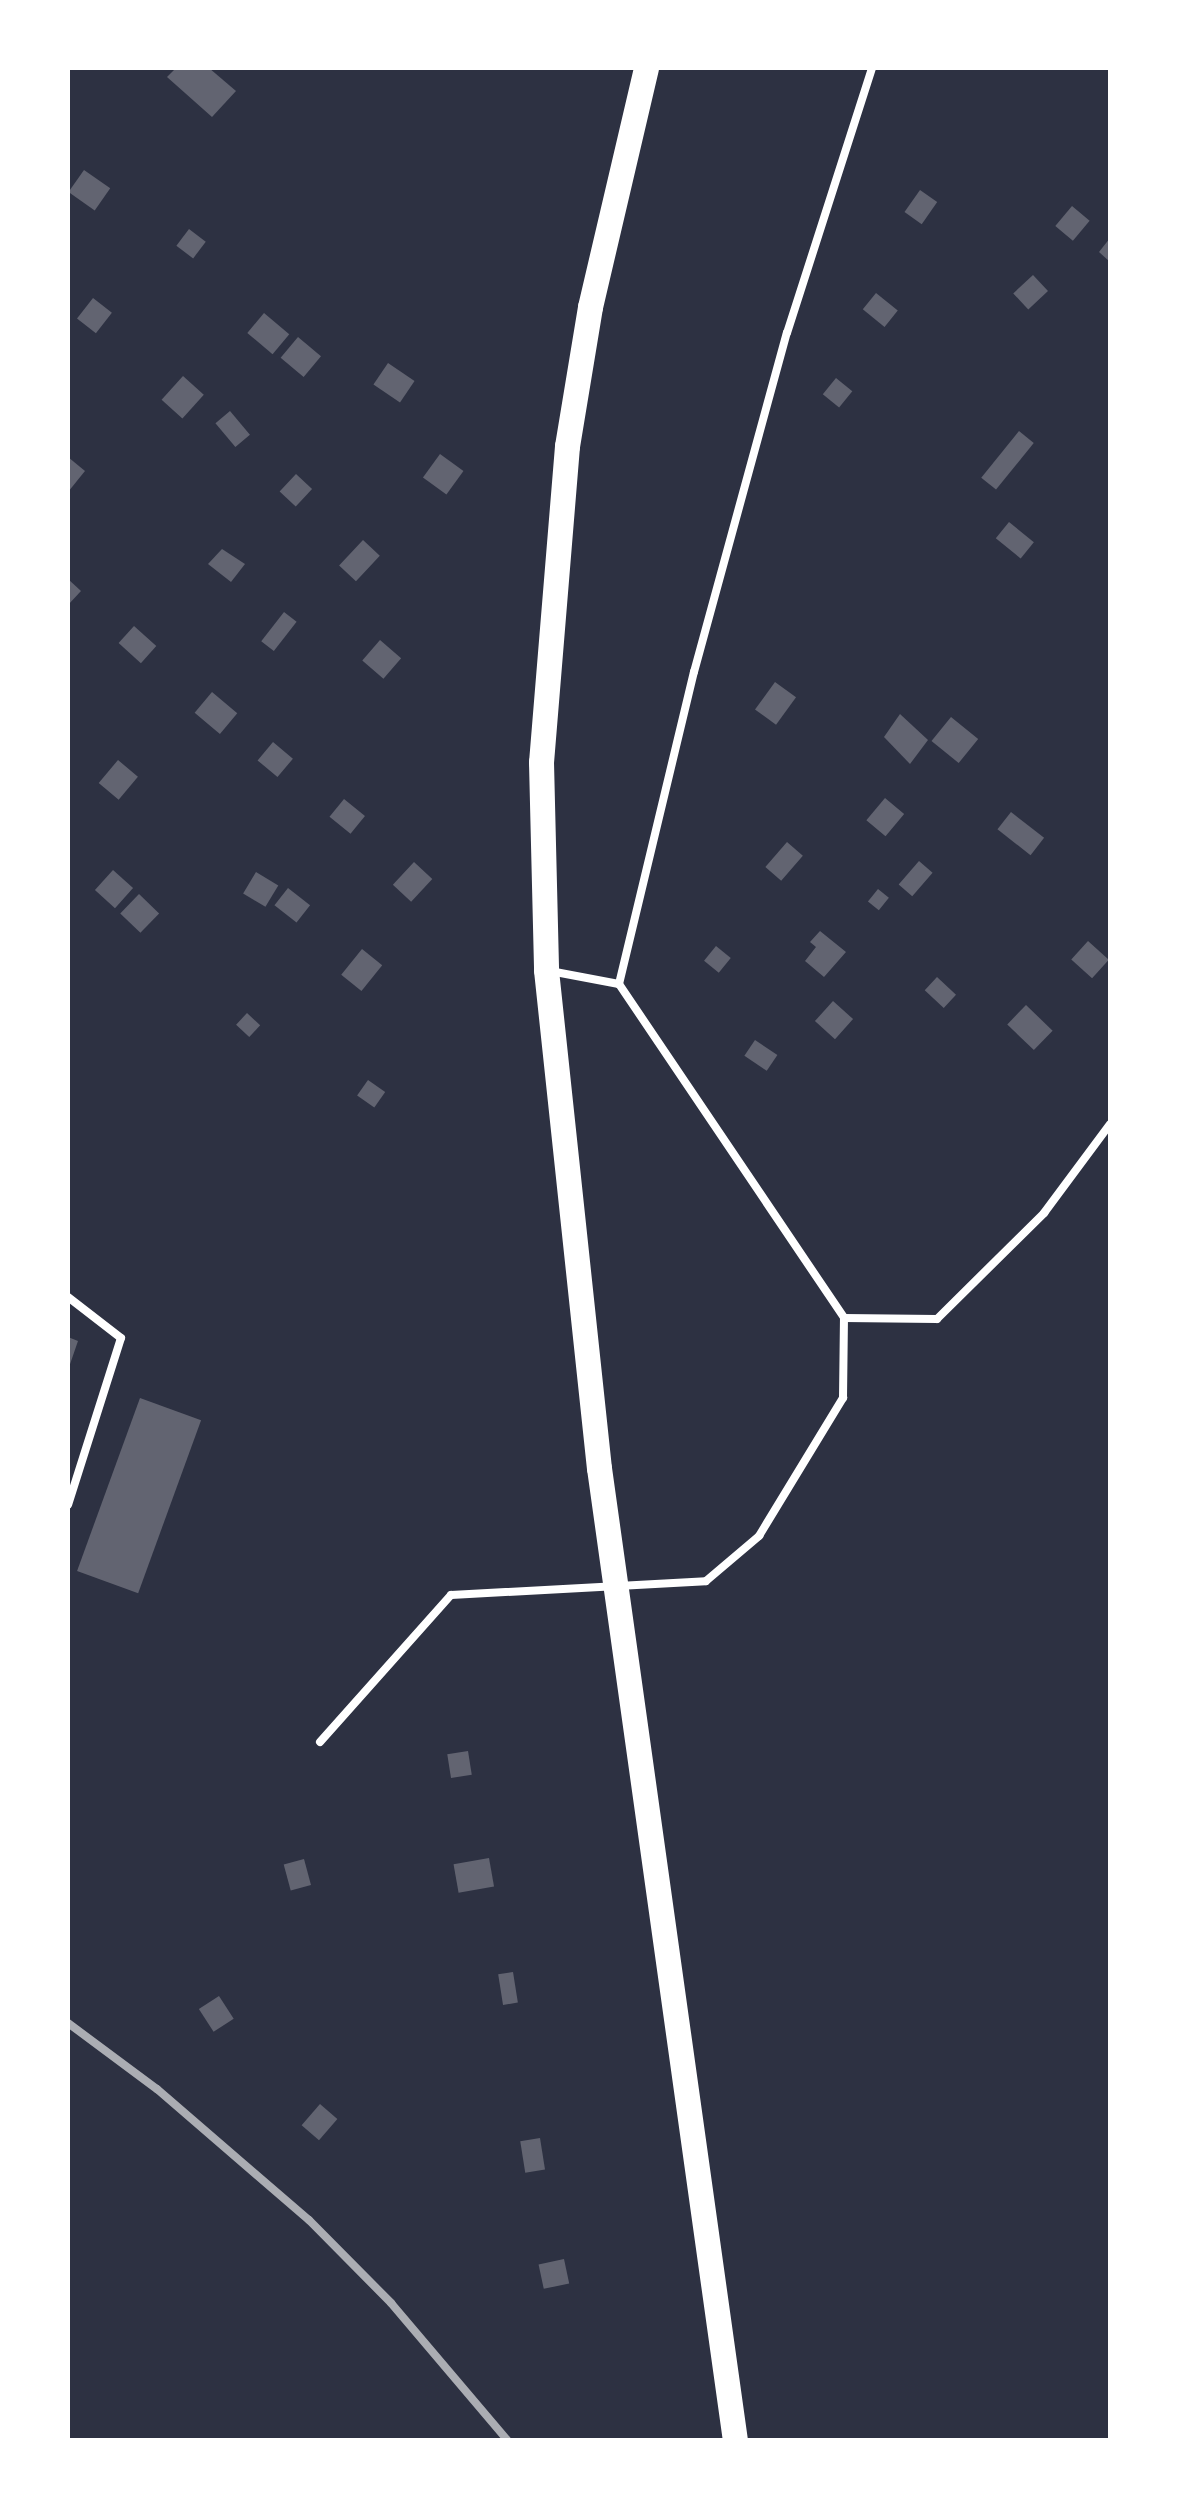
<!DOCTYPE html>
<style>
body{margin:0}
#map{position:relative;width:1178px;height:2508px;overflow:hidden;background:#2d3142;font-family:"Noto Sans",sans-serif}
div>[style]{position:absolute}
.building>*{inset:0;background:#626471;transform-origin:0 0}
.service>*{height:8px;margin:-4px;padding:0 4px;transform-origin:4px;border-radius:4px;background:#fff}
.primary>*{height:25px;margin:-12.5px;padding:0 12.5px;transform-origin:12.5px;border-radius:12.5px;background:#fff}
.rail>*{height:8px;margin:-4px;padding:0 4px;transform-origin:4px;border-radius:4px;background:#abadb3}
span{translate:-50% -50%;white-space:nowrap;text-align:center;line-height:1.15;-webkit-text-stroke:8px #fff;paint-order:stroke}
.frame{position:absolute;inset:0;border:70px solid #fff;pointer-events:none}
</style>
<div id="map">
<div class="building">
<i style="clip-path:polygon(176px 68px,209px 68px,236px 91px,212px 117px,167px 77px)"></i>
<i style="left:84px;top:170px;width:32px;height:27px;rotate:35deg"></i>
<i style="left:920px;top:190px;width:21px;height:27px;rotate:35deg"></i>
<i style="left:1072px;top:206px;width:23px;height:26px;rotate:40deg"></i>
<i style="left:189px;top:229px;width:21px;height:21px;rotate:37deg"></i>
<i style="clip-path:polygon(1110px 238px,1110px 262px,1099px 252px)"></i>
<i style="left:1033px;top:275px;width:22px;height:27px;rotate:47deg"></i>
<i style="left:876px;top:293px;width:28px;height:21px;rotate:39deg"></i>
<i style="left:93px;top:298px;width:24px;height:26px;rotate:38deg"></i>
<i style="left:264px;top:313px;width:33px;height:26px;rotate:40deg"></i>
<i style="left:298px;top:337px;width:30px;height:27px;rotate:40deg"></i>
<i style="left:388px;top:363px;width:32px;height:26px;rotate:34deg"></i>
<i style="left:183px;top:376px;width:28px;height:32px;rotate:42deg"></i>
<i style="left:836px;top:378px;width:21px;height:21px;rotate:39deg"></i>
<i style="left:230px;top:411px;width:31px;height:19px;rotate:50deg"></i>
<i style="left:1019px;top:431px;width:19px;height:60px;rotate:39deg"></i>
<i style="left:440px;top:454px;width:29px;height:29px;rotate:36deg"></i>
<i style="clip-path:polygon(68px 457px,85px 471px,68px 492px)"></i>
<i style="left:296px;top:474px;width:22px;height:24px;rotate:43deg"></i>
<i style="left:1009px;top:522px;width:32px;height:21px;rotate:39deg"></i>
<i style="left:363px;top:540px;width:23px;height:35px;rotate:43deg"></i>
<i style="clip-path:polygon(222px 549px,245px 564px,231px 582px,208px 564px)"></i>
<i style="clip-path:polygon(68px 579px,81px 591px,68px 605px)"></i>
<i style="left:284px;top:612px;width:16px;height:37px;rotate:38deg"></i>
<i style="left:134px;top:626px;width:30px;height:23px;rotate:42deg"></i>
<i style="left:380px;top:640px;width:28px;height:27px;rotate:41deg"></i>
<i style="left:775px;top:682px;width:26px;height:34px;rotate:36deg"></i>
<i style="left:212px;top:692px;width:33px;height:27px;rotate:40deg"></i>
<i style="clip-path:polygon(900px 714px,928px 740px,910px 764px,884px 737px)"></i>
<i style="left:951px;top:717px;width:35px;height:31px;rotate:39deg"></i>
<i style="left:273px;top:742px;width:26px;height:24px;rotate:40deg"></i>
<i style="left:118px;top:760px;width:26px;height:30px;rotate:40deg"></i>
<i style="left:885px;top:798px;width:25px;height:29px;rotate:40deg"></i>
<i style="left:344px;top:799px;width:27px;height:23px;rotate:39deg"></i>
<i style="left:1011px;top:812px;width:42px;height:22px;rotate:38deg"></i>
<i style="left:787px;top:842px;width:21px;height:33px;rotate:41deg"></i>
<i style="left:919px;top:861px;width:18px;height:31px;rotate:41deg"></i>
<i style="left:414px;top:862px;width:25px;height:31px;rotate:43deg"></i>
<i style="left:113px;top:870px;width:27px;height:27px;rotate:42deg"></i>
<i style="left:256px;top:872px;width:26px;height:25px;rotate:31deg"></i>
<i style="left:288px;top:888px;width:28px;height:22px;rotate:38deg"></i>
<i style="left:878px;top:889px;width:14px;height:16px;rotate:39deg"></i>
<i style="left:139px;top:894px;width:28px;height:27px;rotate:44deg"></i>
<i style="clip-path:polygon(820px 931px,846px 952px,824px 977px,805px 961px,816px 947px,810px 942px)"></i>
<i style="left:1088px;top:941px;width:28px;height:25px;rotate:42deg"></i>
<i style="left:716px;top:946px;width:19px;height:19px;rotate:39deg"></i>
<i style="left:362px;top:949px;width:26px;height:33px;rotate:39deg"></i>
<i style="left:937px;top:977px;width:26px;height:18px;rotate:43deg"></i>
<i style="left:833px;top:1001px;width:27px;height:27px;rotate:42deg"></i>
<i style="left:1026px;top:1005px;width:37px;height:27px;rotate:44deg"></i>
<i style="left:247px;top:1013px;width:18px;height:16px;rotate:43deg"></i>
<i style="left:755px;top:1040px;width:27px;height:19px;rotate:34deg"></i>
<i style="left:368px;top:1080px;width:21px;height:19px;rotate:35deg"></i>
<i style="clip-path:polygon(68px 1337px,78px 1341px,68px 1370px)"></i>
<i style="left:140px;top:1398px;width:65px;height:184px;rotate:20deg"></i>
<i style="left:468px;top:1751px;width:24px;height:21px;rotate:81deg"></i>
<i style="left:489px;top:1858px;width:29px;height:36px;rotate:80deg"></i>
<i style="left:304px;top:1859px;width:27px;height:21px;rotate:75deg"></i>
<i style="left:513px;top:1972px;width:31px;height:15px;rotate:81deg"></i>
<i style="left:219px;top:1996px;width:27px;height:24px;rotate:57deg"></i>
<i style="left:320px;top:2104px;width:23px;height:28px;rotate:41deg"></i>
<i style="left:540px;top:2138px;width:32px;height:20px;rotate:81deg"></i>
<i style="left:564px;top:2259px;width:25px;height:26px;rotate:78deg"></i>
</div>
<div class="service">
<i style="left:550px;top:971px;width:70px;rotate:10.7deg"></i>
<i style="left:619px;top:984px;width:403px;rotate:56deg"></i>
<i style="left:844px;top:1318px;width:93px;rotate:0.6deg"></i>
<i style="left:937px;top:1319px;width:151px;rotate:-44.7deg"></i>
<i style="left:1044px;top:1213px;width:111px;rotate:-53.4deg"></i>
<i style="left:619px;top:984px;width:321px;rotate:-76.5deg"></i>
<i style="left:694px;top:672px;width:352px;rotate:-74.7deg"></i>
<i style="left:787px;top:333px;width:278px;rotate:-72.2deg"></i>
<i style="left:68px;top:1297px;width:67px;rotate:37.7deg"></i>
<i style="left:121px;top:1338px;width:175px;rotate:107.6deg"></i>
<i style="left:320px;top:1742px;width:197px;rotate:-48.3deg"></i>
<i style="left:451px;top:1595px;width:255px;rotate:-3.1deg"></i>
<i style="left:706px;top:1581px;width:70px;rotate:-40.3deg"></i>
<i style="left:759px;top:1536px;width:162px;rotate:-58.7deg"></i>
<i style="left:843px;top:1398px;width:80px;rotate:-89.3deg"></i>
</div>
<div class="primary">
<i style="left:646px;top:68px;width:245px;rotate:103.2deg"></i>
<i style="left:590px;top:307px;width:141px;rotate:99.4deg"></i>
<i style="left:567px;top:446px;width:317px;rotate:94.7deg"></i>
<i style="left:541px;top:762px;width:208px;rotate:88.6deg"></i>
<i style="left:546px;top:970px;width:501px;rotate:83.93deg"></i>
<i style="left:599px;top:1468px;width:981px;rotate:82.04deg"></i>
</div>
<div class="rail">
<i style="left:68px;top:2023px;width:111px;rotate:36.6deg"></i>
<i style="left:157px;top:2089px;width:201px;rotate:40.8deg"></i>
<i style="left:309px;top:2220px;width:117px;rotate:45.3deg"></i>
<i style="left:391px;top:2303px;width:180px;rotate:49.7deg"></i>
</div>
<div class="frame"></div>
</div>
